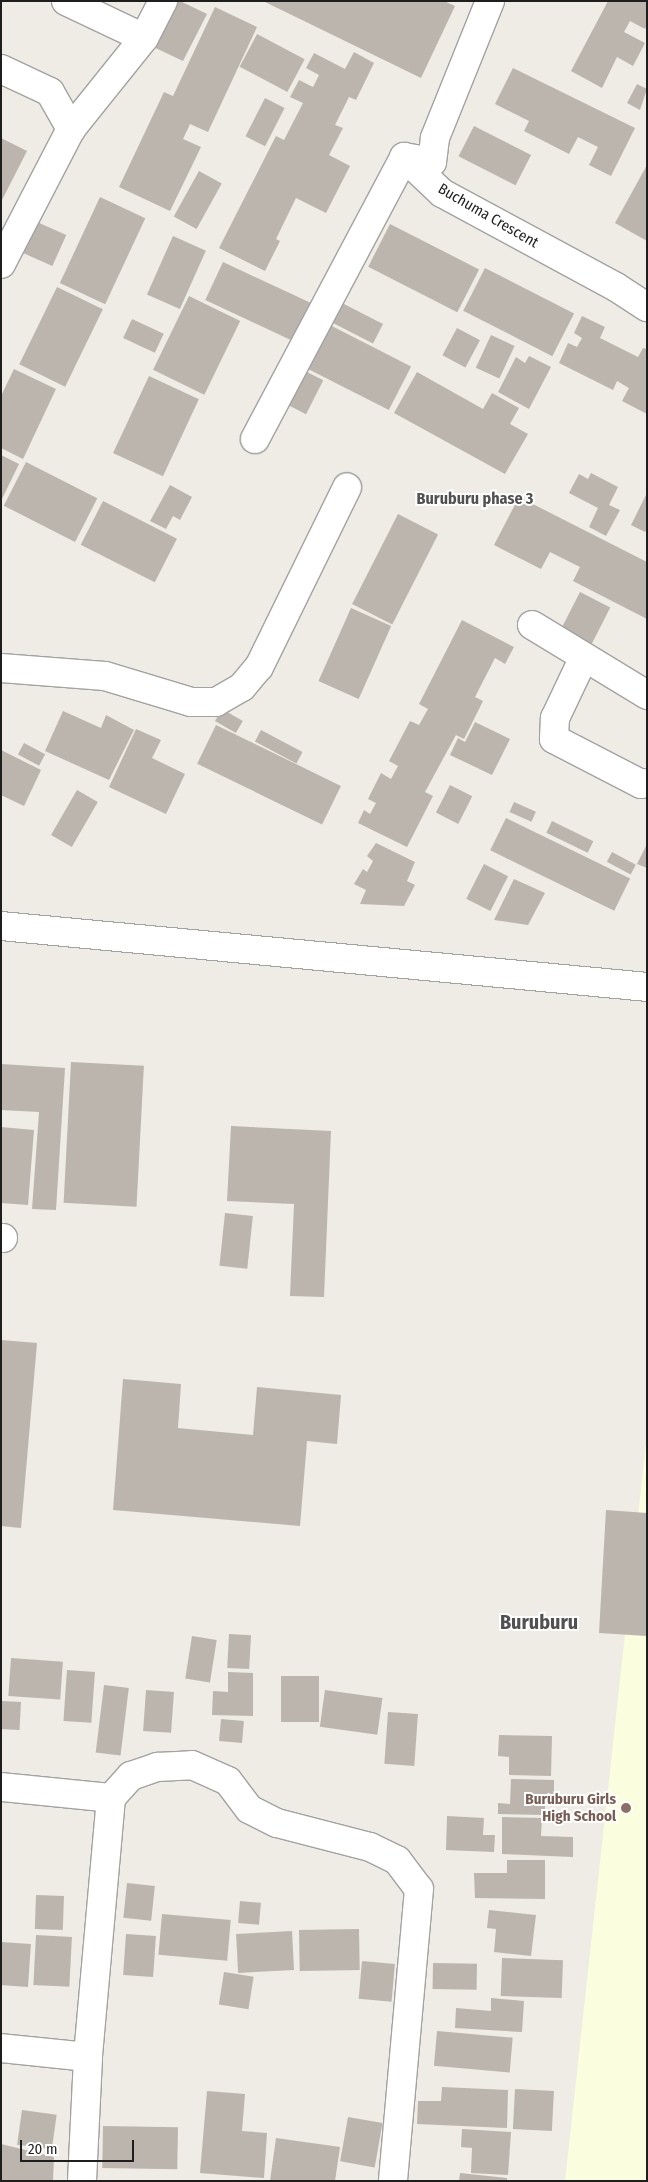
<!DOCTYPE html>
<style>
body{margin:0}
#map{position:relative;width:648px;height:2182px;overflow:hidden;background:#eeece4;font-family:"Fira Sans Condensed",sans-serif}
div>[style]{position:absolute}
.education>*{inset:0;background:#fafdde}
.building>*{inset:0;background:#bbb5ae;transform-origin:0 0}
.roads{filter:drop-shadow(1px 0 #a2a2a2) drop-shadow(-1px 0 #a2a2a2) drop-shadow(0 1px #a2a2a2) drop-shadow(0 -1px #a2a2a2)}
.minor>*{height:28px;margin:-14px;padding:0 14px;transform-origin:14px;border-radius:14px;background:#fff}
.tertiary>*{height:28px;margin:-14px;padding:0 14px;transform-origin:14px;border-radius:14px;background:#fff}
.dots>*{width:14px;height:14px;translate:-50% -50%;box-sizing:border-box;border:2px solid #fff;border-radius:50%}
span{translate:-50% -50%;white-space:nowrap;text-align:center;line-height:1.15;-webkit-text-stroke:4px #fff;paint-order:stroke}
.street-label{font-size:15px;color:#1e1e1e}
.education-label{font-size:15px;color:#785e54;font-weight:700}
.right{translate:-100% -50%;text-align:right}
.neighbourhood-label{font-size:16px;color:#515151;font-weight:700}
.district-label{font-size:20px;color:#515151;font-weight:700}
.frame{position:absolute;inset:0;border:2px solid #1e1e1e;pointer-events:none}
.scale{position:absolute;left:20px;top:2140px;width:114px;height:22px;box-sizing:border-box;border:2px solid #1e1e1e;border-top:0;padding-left:6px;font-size:15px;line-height:18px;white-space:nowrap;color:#1e1e1e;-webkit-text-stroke:4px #fff;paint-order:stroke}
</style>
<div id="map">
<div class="education">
<i style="clip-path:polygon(647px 1434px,647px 2181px,565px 2181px)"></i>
</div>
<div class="building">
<i style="clip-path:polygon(168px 1px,180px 1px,207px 14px,183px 61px,147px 44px)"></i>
<i style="clip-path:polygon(263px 1px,444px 1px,455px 6px,421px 78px)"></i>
<i style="clip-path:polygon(608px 1px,647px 2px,647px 26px,645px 29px,630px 21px,624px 32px,645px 43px,633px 66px,617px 57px,602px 88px,571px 71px)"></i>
<i style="clip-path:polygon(215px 7px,257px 27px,208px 132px,190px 124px,183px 139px,201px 147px,170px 211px,119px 187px,164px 92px,173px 96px)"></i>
<i style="left:257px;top:34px;width:54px;height:37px;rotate:28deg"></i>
<i style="clip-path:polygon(354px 52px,374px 63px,356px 100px,349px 97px,335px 125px,343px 128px,329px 155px,350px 166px,326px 213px,296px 198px,276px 239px,280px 241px,265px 271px,219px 248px,276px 136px,284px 140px,303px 103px,290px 97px,299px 80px,313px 87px,319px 75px,306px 68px,314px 53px,345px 69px)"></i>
<i style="clip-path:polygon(513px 68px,635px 128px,611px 176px,589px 165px,598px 147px,578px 137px,569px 154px,524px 131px,529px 121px,495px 104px)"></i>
<i style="clip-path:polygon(637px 84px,647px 89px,640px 110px,627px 103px)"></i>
<i style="left:265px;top:98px;width:22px;height:43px;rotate:27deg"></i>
<i style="left:474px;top:126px;width:64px;height:34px;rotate:27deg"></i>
<i style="clip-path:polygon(1px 138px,27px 151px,1px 202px)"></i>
<i style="clip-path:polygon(647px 165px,647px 241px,615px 223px)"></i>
<i style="left:199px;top:171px;width:26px;height:52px;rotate:29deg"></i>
<i style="left:100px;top:197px;width:50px;height:95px;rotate:25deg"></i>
<i style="left:37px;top:222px;width:32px;height:34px;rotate:24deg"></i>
<i style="left:390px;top:224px;width:100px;height:48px;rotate:27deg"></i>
<i style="left:173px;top:236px;width:36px;height:64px;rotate:24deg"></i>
<i style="left:223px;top:262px;width:96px;height:42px;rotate:25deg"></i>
<i style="left:485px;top:268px;width:100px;height:48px;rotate:27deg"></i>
<i style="left:57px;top:287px;width:51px;height:86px;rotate:26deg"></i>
<i style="left:189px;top:296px;width:57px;height:82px;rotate:26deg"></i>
<i style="left:342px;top:303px;width:46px;height:22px;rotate:27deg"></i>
<i style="clip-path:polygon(582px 316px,605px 327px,600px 338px,638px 357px,643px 348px,647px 349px,647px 414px,622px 401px,629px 388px,617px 381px,613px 390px,559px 363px,568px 343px,577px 347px,582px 338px,574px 333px)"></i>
<i style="left:132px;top:319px;width:35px;height:21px;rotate:25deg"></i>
<i style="left:322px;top:321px;width:100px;height:49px;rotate:27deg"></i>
<i style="left:457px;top:328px;width:26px;height:31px;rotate:28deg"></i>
<i style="left:491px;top:335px;width:26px;height:36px;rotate:25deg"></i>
<i style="clip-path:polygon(529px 356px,551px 367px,529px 409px,498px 392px,516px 357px,525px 363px)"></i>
<i style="clip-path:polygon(14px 369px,56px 389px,23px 459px,1px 448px,1px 396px)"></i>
<i style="left:301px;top:369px;width:25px;height:38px;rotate:27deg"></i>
<i style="clip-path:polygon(417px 372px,483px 409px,492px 393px,519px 408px,510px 424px,528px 434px,505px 474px,394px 413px)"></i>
<i style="left:149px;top:376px;width:55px;height:85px;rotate:25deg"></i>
<i style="clip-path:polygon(1px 455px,19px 464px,1px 501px)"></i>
<i style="left:26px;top:462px;width:80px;height:49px;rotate:27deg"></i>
<i style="clip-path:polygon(591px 473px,618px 487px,609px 505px,620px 510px,606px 536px,589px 527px,598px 508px,569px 493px,579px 474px,588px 479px)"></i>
<i style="clip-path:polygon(170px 485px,192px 497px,180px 520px,173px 516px,166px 529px,150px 521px)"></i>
<i style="clip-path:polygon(647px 493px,647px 529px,645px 532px,631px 525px)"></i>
<i style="clip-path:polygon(519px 497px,647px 562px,647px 619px,573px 581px,580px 567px,550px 552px,541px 569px,494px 545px)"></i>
<i style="left:103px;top:501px;width:83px;height:49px;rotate:27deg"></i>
<i style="left:398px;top:514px;width:45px;height:101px;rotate:27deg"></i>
<i style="left:580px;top:592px;width:34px;height:41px;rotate:27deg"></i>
<i style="left:351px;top:608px;width:44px;height:80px;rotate:24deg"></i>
<i style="clip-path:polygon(462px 620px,514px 647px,505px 664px,495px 658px,475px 697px,483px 701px,464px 739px,456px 735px,425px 792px,433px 796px,407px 847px,358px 823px,364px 810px,370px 814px,376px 803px,368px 799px,381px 773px,391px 779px,398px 766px,389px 761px,410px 721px,419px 725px,428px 709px,419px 704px)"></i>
<i style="left:222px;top:709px;width:24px;height:14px;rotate:30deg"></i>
<i style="clip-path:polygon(63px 711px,101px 728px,106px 715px,134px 730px,109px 780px,45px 751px)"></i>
<i style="clip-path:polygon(475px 722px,510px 739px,492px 775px,450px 755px,458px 738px,465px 742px)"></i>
<i style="left:216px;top:725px;width:139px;height:43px;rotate:26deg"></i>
<i style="clip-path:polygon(136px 729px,161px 740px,152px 758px,185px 774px,166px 814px,109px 787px)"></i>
<i style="left:261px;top:730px;width:47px;height:13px;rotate:28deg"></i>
<i style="left:24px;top:743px;width:24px;height:13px;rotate:28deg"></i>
<i style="clip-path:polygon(1px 750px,41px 770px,24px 806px,1px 795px)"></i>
<i style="left:450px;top:785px;width:25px;height:31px;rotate:27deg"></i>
<i style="left:77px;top:790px;width:24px;height:52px;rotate:30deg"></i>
<i style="left:514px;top:802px;width:24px;height:11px;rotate:24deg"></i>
<i style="left:506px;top:818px;width:138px;height:36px;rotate:26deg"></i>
<i style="left:552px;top:821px;width:46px;height:13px;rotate:26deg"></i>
<i style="clip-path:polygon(376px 843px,415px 862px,407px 881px,415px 885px,404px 906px,360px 904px,366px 890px,354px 884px,363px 869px,367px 872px,373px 861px,367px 856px)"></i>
<i style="clip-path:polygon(647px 844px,647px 868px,637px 864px)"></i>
<i style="left:612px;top:852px;width:27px;height:11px;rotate:28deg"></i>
<i style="left:484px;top:864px;width:27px;height:39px;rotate:27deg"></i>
<i style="clip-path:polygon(514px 879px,545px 893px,528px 925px,494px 920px)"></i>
<i style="left:71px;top:1062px;width:73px;height:141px;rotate:3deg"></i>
<i style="clip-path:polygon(1px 1064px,65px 1068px,56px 1210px,32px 1209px,39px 1112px,1px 1110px)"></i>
<i style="clip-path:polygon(231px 1126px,331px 1131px,324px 1297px,290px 1296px,294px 1204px,227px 1201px)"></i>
<i style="clip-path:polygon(1px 1127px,34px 1130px,28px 1205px,1px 1203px)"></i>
<i style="left:225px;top:1213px;width:28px;height:53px;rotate:6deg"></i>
<i style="clip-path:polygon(1px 1340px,37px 1343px,21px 1528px,1px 1526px)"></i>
<i style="clip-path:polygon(123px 1379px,181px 1384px,178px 1428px,253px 1435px,257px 1387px,341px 1395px,337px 1444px,307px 1441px,300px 1526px,113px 1510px)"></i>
<i style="clip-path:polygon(606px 1510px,647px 1513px,647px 1636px,599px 1633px)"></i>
<i style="left:229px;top:1634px;width:22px;height:34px;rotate:3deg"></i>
<i style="left:192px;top:1636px;width:25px;height:43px;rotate:9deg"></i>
<i style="left:11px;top:1658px;width:52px;height:38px;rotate:4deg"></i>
<i style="left:67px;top:1670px;width:28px;height:51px;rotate:4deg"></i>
<i style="clip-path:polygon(228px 1672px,253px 1673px,253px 1716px,212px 1715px,213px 1691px,228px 1692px)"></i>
<i style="left:281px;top:1676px;width:38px;height:46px"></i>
<i style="left:104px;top:1685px;width:25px;height:68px;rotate:7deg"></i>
<i style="left:146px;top:1690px;width:28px;height:41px;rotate:4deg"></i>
<i style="left:325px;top:1690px;width:58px;height:37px;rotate:8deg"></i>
<i style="left:1px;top:1701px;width:20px;height:28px;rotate:3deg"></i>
<i style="left:388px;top:1712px;width:30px;height:52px;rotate:4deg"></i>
<i style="left:221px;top:1719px;width:23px;height:22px;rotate:5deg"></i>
<i style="clip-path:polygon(499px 1735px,552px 1736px,551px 1776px,509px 1775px,509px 1757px,498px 1756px)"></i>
<i style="clip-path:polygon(511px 1779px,554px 1780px,554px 1797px,545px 1797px,545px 1815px,498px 1814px,498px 1803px,510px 1804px)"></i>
<i style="clip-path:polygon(447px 1816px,484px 1818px,483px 1835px,495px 1835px,494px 1852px,446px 1850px)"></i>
<i style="clip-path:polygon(502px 1817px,542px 1818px,541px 1836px,573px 1837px,573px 1857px,502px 1854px)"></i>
<i style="clip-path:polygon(507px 1860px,545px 1860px,545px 1899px,475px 1898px,474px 1873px,507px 1873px)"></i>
<i style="left:127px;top:1883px;width:28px;height:35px;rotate:6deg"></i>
<i style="left:36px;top:1895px;width:28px;height:34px;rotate:2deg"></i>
<i style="left:240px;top:1901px;width:21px;height:22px;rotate:5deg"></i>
<i style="clip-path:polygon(489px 1910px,536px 1915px,531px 1956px,494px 1952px,496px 1929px,487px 1928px)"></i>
<i style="left:162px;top:1914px;width:69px;height:41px;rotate:5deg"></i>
<i style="left:359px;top:1929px;width:41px;height:60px;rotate:89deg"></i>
<i style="left:292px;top:1931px;width:39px;height:56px;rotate:87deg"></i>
<i style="left:126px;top:1934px;width:30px;height:41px;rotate:4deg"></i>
<i style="left:36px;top:1935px;width:36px;height:50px;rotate:3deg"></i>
<i style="left:1px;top:1942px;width:30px;height:43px;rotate:4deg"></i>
<i style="left:502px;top:1958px;width:61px;height:38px;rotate:2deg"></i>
<i style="left:362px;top:1961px;width:33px;height:38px;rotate:5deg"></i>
<i style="left:433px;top:1963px;width:44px;height:26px;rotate:1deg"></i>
<i style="left:224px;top:1972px;width:30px;height:33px;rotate:9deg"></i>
<i style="clip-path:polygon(491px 1998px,524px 2001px,522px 2032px,455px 2028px,456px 2008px,491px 2011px)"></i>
<i style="left:437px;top:2031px;width:76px;height:35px;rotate:5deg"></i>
<i style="clip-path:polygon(442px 2087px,508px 2090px,507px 2128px,417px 2124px,418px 2101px,441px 2101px)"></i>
<i style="left:515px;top:2089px;width:39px;height:40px;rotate:3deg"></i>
<i style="clip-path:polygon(207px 2091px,245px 2094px,242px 2131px,267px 2133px,264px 2178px,200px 2173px)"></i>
<i style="left:22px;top:2110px;width:35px;height:35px;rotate:8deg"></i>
<i style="left:348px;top:2117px;width:35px;height:45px;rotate:10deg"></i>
<i style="left:103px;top:2126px;width:75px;height:42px;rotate:1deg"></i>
<i style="clip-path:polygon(462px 2129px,511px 2132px,508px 2175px,471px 2173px,472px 2148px,461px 2147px)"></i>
<i style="clip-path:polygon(276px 2138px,340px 2147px,335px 2181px,270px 2181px)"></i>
<i style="clip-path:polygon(1px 2144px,54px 2157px,53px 2181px,1px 2181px)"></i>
<i style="clip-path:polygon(460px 2173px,507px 2178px,507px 2181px,459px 2181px)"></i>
</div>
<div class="roads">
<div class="minor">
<i style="left:66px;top:1px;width:86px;rotate:25.4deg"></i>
<i style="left:490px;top:1px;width:148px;rotate:111.9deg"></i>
<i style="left:435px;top:138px;width:24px;rotate:97deg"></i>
<i style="left:432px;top:162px;width:28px;rotate:-170deg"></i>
<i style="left:404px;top:157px;width:52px;rotate:43.5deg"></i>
<i style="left:442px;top:193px;width:198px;rotate:28.4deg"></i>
<i style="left:616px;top:287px;width:37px;rotate:33deg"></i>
<i style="left:1px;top:69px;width:54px;rotate:25.1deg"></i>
<i style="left:50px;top:92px;width:43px;rotate:60.4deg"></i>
<i style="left:1px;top:264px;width:152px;rotate:-62.6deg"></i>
<i style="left:71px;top:129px;width:117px;rotate:-51.3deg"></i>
<i style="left:144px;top:38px;width:42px;rotate:-62.8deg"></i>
<i style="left:255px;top:439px;width:319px;rotate:-62.1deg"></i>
<i style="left:532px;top:625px;width:135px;rotate:31.3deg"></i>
<i style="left:584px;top:657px;width:68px;rotate:115.4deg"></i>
<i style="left:555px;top:718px;width:21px;rotate:93deg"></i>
<i style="left:554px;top:739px;width:98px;rotate:27.3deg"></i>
<i style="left:641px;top:784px;width:6px;rotate:-9deg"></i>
<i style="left:1px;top:668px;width:104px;rotate:4.4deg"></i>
<i style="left:105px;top:676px;width:90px;rotate:16.8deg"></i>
<i style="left:191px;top:702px;width:25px"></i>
<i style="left:216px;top:702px;width:30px;rotate:-30deg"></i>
<i style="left:242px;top:687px;width:26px;rotate:-50deg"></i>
<i style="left:259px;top:667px;width:200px;rotate:-63.9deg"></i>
<i style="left:1px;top:1238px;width:2px"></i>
<i style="left:1px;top:1787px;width:111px;rotate:5.7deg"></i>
<i style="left:111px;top:1798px;width:260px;rotate:95.1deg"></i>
<i style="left:88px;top:2057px;width:87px;rotate:-174.1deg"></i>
<i style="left:111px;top:1798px;width:30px;rotate:-48deg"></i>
<i style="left:131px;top:1776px;width:28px;rotate:-19deg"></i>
<i style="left:157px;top:1767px;width:35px;rotate:-3deg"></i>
<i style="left:192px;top:1765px;width:39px;rotate:24deg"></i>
<i style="left:228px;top:1781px;width:35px;rotate:53deg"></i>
<i style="left:249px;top:1809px;width:31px;rotate:27deg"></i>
<i style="left:277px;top:1823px;width:96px;rotate:14.5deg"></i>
<i style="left:370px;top:1847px;width:30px;rotate:26deg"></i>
<i style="left:397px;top:1860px;width:36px;rotate:53deg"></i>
<i style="left:419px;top:1889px;width:293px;rotate:95.1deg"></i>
<i style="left:82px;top:2181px;width:124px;rotate:-87.2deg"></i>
</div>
<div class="tertiary">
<i style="left:1px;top:926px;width:649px;rotate:5.39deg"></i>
</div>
</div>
<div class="dots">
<i style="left:626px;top:1808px;background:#8d6e63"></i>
</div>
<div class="street-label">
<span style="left:488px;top:216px;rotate:30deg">Buchuma Crescent</span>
</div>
<div class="education-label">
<span class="right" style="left:616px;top:1808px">Buruburu Girls<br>High School</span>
</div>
<div class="neighbourhood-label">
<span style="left:475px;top:499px">Buruburu phase 3</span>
</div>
<div class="district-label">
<span style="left:539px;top:1622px">Buruburu</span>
</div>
<div class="frame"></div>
<div class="scale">20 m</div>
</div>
